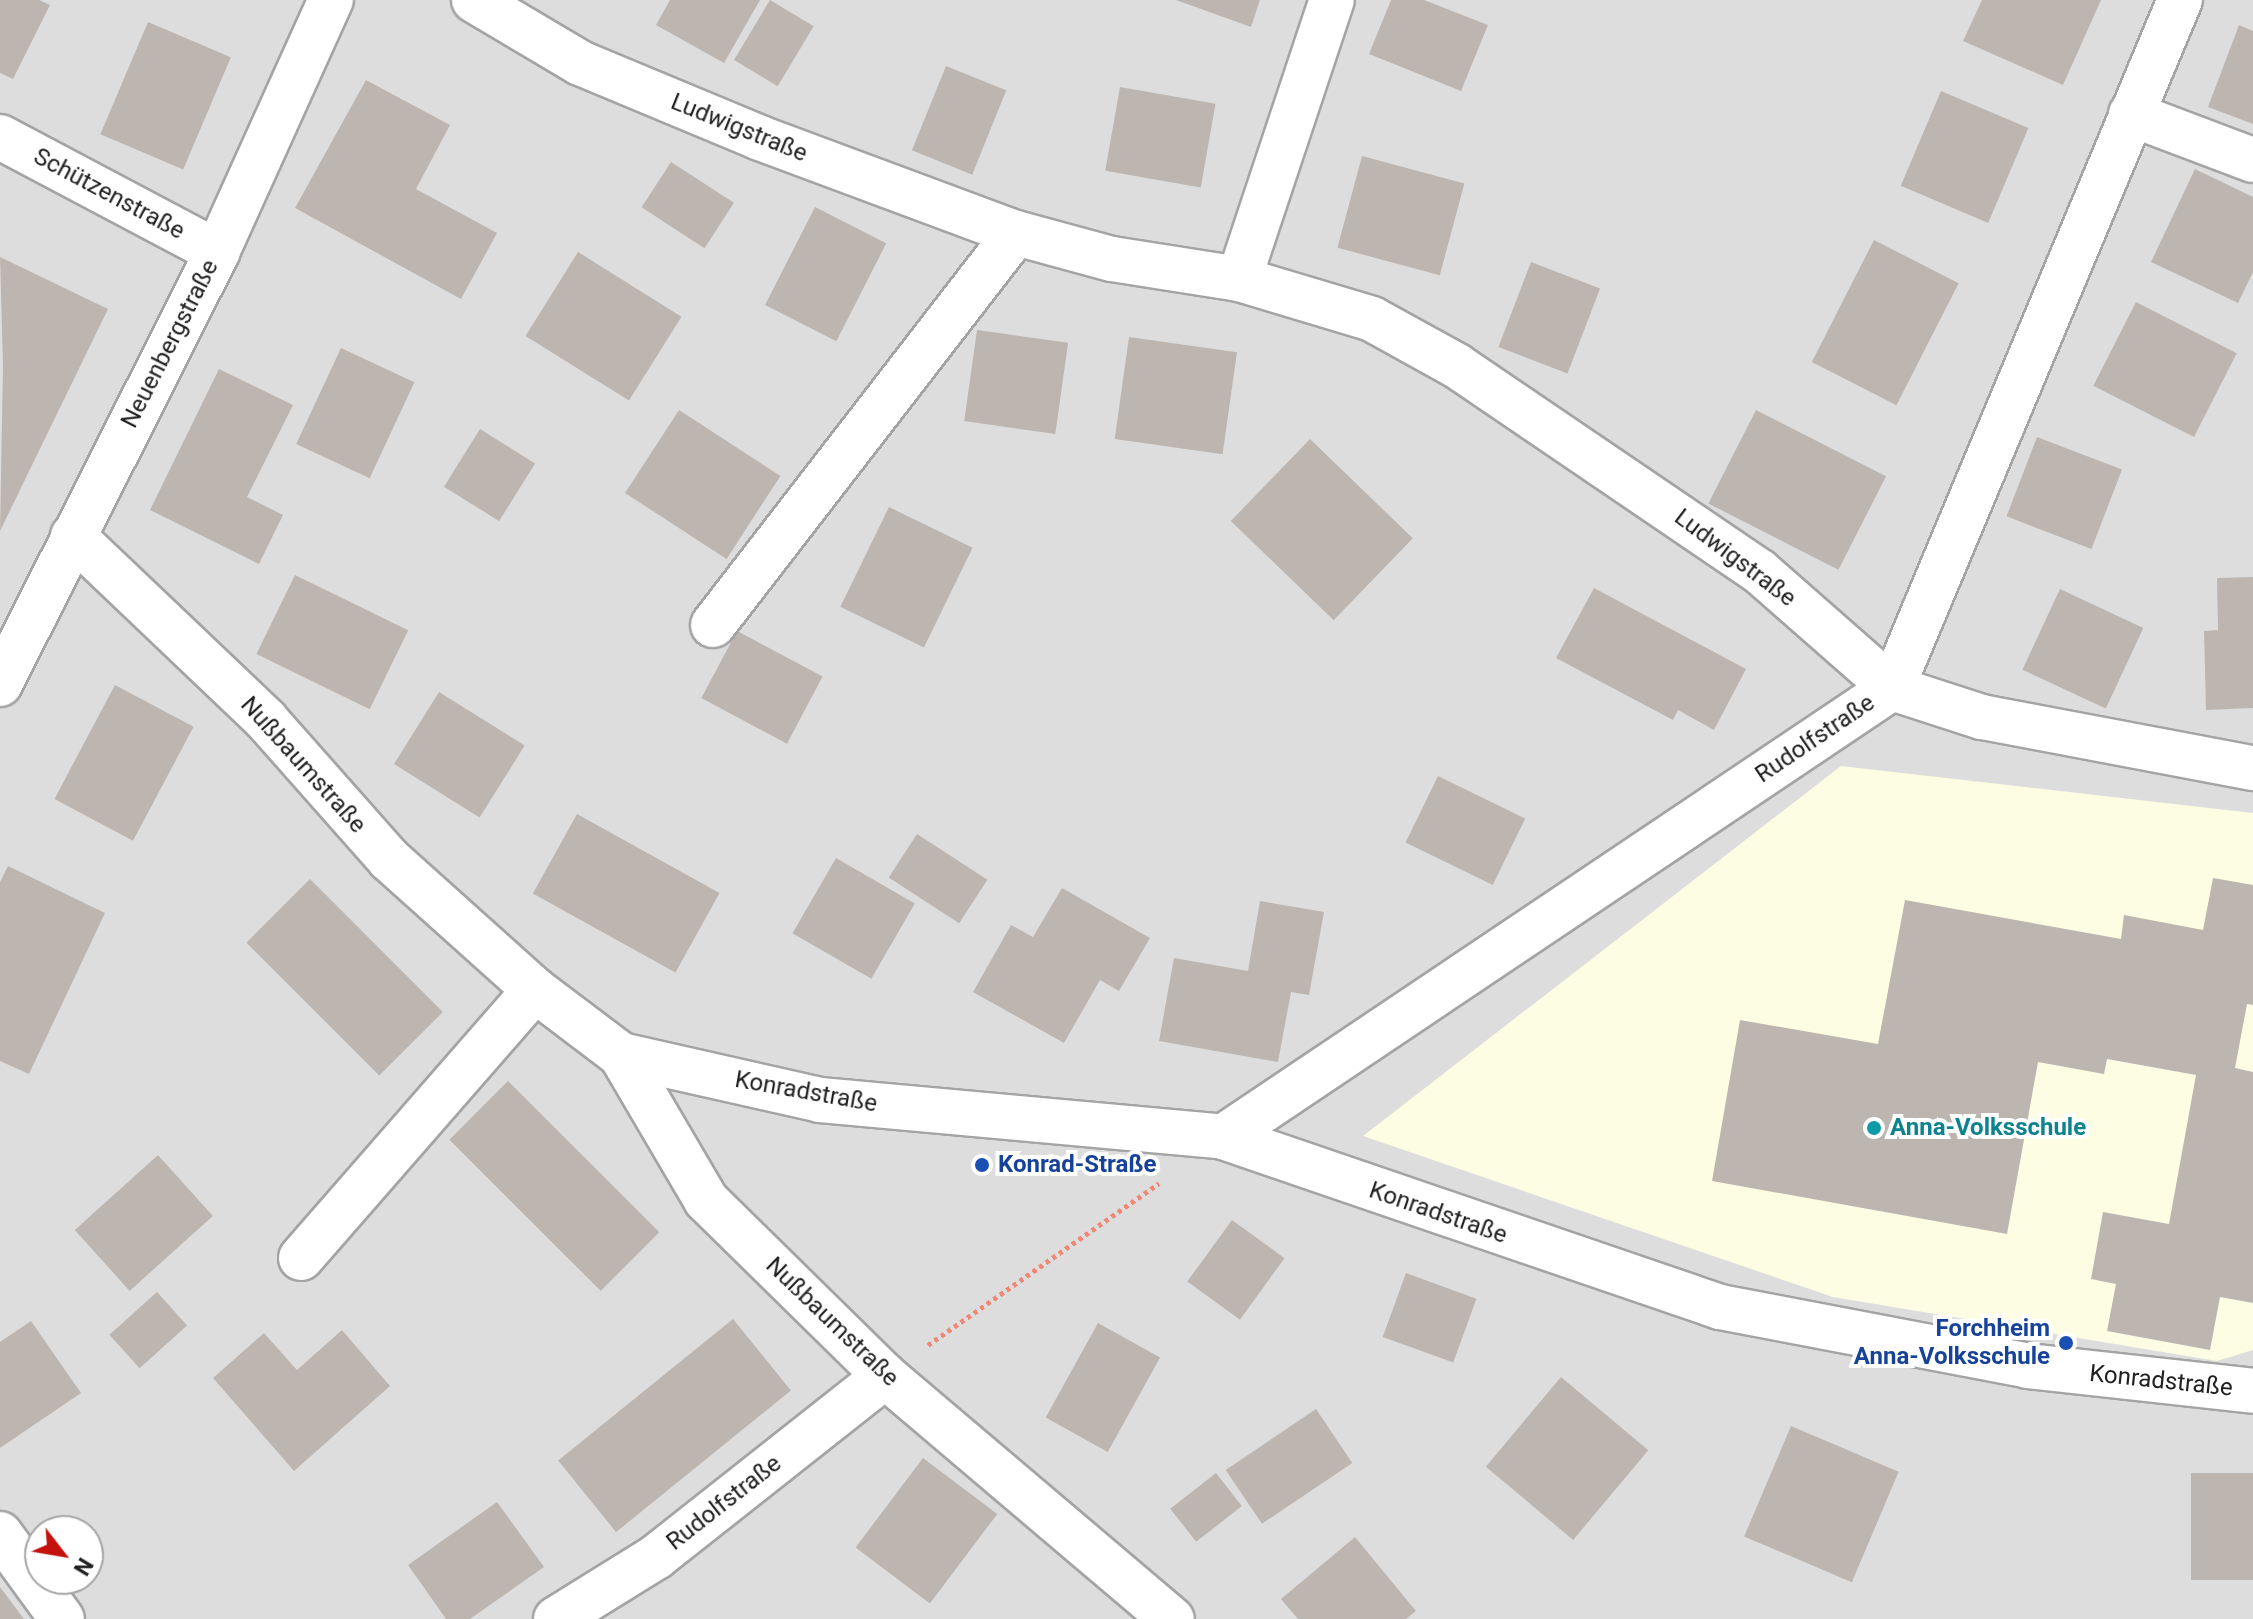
<!DOCTYPE html>
<meta charset="utf-8">
<style>
body{margin:0}
#map{position:relative;width:2253px;height:1619px;overflow:hidden;background:#f0ede7;font-family:Roboto,sans-serif}
div>[style]{position:absolute}
.residential>*{inset:0;background:#dedddd}
.education>*{inset:0;background:#fdfde3}
.building>*{inset:0;background:#bdb6b0;transform-origin:0 0}
.path>*{height:5px;margin-top:-2.5px;transform-origin:0;background:repeating-linear-gradient(90deg,#f28776 0 4px,transparent 0 8px)}
.roads{filter:drop-shadow(2px 0 #a4a4a4) drop-shadow(-2px 0 #a4a4a4) drop-shadow(0 2px #a4a4a4) drop-shadow(0 -2px #a4a4a4)}
.minor>*{height:44px;margin:-22px;padding:0 22px;transform-origin:22px;border-radius:22px;background:#fff}
.dots>*{width:22px;height:22px;translate:-50% -50%;box-sizing:border-box;border:4px solid #fff;border-radius:50%}
span{translate:-50% -50%;white-space:nowrap;text-align:center;line-height:1.15;-webkit-text-stroke:8px #fff;paint-order:stroke}
.street-label{font-size:24px;color:#202020}
.culture-label{font-size:24px;color:#0d838f;font-weight:700}
.left{translate:0 -50%;text-align:left}
.transit-label{font-size:24px;color:#164399;font-weight:700}
.right{translate:-100% -50%;text-align:right}
.north{position:absolute;left:24px;top:1515px;width:80px;height:80px;box-sizing:border-box;background:#fff;border:2px solid #a6a6a6;border-radius:50%;rotate:121deg;font-size:22px;font-weight:700;line-height:32px;text-align:center;color:#202020}
.north::after{content:'';display:block;margin:auto;width:28px;height:36px;background:#c5110c;clip-path:polygon(50% 0,100% 100%,50% 72%,0 100%)}
</style>
<div id="map">
<div class="residential">
<i style="clip-path:polygon(evenodd,0 0,2253px 0,2253px 1619px,0 1619px,0 0,40px 1531px,88px 1531px,88px 1579px,40px 1579px,40px 1531px)"></i>
</div>
<div class="education">
<i style="clip-path:polygon(1841px 766px,2253px 813px,2253px 1350px,2217px 1361px,1833px 1297px,1363px 1136px)"></i>
</div>
<div class="building">
<i style="clip-path:polygon(0 0,39px 0,50px 5px,13px 79px,0 73px)"></i>
<i style="clip-path:polygon(670px 0,760px 0,724px 63px,656px 25px)"></i>
<i style="left:770px;top:0;width:51px;height:70px;rotate:31deg"></i>
<i style="clip-path:polygon(1176px 0,1260px 0,1251px 27px)"></i>
<i style="clip-path:polygon(1391px 0,1424px 0,1488px 25px,1461px 91px,1369px 54px)"></i>
<i style="clip-path:polygon(1982px 0,2101px 0,2063px 85px,1963px 41px)"></i>
<i style="left:148px;top:22px;width:90px;height:122px;rotate:23deg"></i>
<i style="clip-path:polygon(2239px 25px,2253px 31px,2253px 124px,2208px 107px)"></i>
<i style="left:946px;top:66px;width:65px;height:91px;rotate:22deg"></i>
<i style="clip-path:polygon(366px 80px,450px 125px,416px 189px,497px 233px,461px 299px,295px 208px)"></i>
<i style="left:1120px;top:87px;width:97px;height:85px;rotate:10deg"></i>
<i style="left:1941px;top:91px;width:95px;height:103px;rotate:23deg"></i>
<i style="left:1362px;top:156px;width:106px;height:95px;rotate:15deg"></i>
<i style="left:671px;top:162px;width:75px;height:54px;rotate:33deg"></i>
<i style="clip-path:polygon(2195px 169px,2253px 197px,2253px 272px,2238px 303px,2151px 262px)"></i>
<i style="left:815px;top:207px;width:80px;height:110px;rotate:27deg"></i>
<i style="left:1874px;top:240px;width:95px;height:137px;rotate:27deg"></i>
<i style="left:578px;top:252px;width:122px;height:99px;rotate:32deg"></i>
<i style="clip-path:polygon(0 257px,108px 309px,0 531px,3px 365px)"></i>
<i style="left:1531px;top:262px;width:74px;height:91px;rotate:21deg"></i>
<i style="left:2136px;top:302px;width:113px;height:94px;rotate:27deg"></i>
<i style="left:977px;top:330px;width:92px;height:92px;rotate:8deg"></i>
<i style="left:1129px;top:337px;width:109px;height:103px;rotate:8deg"></i>
<i style="left:341px;top:348px;width:81px;height:106px;rotate:25deg"></i>
<i style="clip-path:polygon(219px 369px,293px 405px,247px 497px,283px 515px,259px 564px,150px 510px)"></i>
<i style="left:679px;top:410px;width:121px;height:99px;rotate:33deg"></i>
<i style="left:1756px;top:410px;width:146px;height:105px;rotate:27deg"></i>
<i style="left:480px;top:429px;width:65px;height:68px;rotate:32deg"></i>
<i style="left:2037px;top:437px;width:91px;height:85px;rotate:21deg"></i>
<i style="left:1310px;top:439px;width:143px;height:114px;rotate:44deg"></i>
<i style="left:889px;top:507px;width:93px;height:111px;rotate:26deg"></i>
<i style="left:295px;top:575px;width:126px;height:88px;rotate:26deg"></i>
<i style="clip-path:polygon(2253px 577px,2253px 708px,2206px 710px,2204px 631px,2218px 630px,2217px 578px)"></i>
<i style="clip-path:polygon(1594px 588px,1746px 669px,1714px 730px,1678px 710px,1673px 720px,1556px 658px)"></i>
<i style="left:2060px;top:589px;width:92px;height:89px;rotate:25deg"></i>
<i style="left:737px;top:631px;width:97px;height:76px;rotate:28deg"></i>
<i style="left:115px;top:685px;width:89px;height:129px;rotate:28deg"></i>
<i style="left:439px;top:692px;width:101px;height:85px;rotate:32deg"></i>
<i style="left:1438px;top:776px;width:97px;height:74px;rotate:26deg"></i>
<i style="left:577px;top:814px;width:163px;height:91px;rotate:29deg"></i>
<i style="left:917px;top:834px;width:84px;height:52px;rotate:33deg"></i>
<i style="left:836px;top:858px;width:91px;height:87px;rotate:30deg"></i>
<i style="clip-path:polygon(8px 866px,105px 913px,29px 1074px,0 1061px,0 882px)"></i>
<i style="clip-path:polygon(2213px 878px,2253px 885px,2253px 1005px,2247px 1004px,2235px 1068px,2253px 1072px,2253px 1303px,2220px 1297px,2210px 1350px,2107px 1331px,2116px 1284px,2091px 1279px,2103px 1212px,2169px 1224px,2196px 1075px,2107px 1059px,2104px 1074px,2038px 1062px,2007px 1234px,1712px 1181px,1740px 1020px,1878px 1044px,1905px 900px,2121px 939px,2124px 915px,2203px 930px)"></i>
<i style="left:310px;top:879px;width:188px;height:90px;rotate:45deg"></i>
<i style="clip-path:polygon(1062px 888px,1150px 938px,1119px 991px,1100px 980px,1064px 1043px,973px 992px,1011px 925px,1033px 937px)"></i>
<i style="clip-path:polygon(1260px 901px,1324px 912px,1309px 995px,1291px 992px,1278px 1062px,1159px 1041px,1174px 958px,1248px 971px)"></i>
<i style="left:508px;top:1081px;width:214px;height:83px;rotate:45deg"></i>
<i style="left:158px;top:1155px;width:82px;height:112px;rotate:48deg"></i>
<i style="left:1232px;top:1220px;width:65px;height:76px;rotate:36deg"></i>
<i style="left:1406px;top:1273px;width:75px;height:68px;rotate:20deg"></i>
<i style="left:157px;top:1292px;width:45px;height:64px;rotate:48deg"></i>
<i style="left:733px;top:1319px;width:92px;height:225px;rotate:51deg"></i>
<i style="clip-path:polygon(31px 1321px,81px 1393px,0 1448px,0 1342px)"></i>
<i style="left:1098px;top:1323px;width:71px;height:108px;rotate:29deg"></i>
<i style="clip-path:polygon(342px 1330px,390px 1386px,294px 1471px,213px 1378px,264px 1333px,297px 1370px)"></i>
<i style="left:1561px;top:1377px;width:114px;height:117px;rotate:40deg"></i>
<i style="left:1316px;top:1409px;width:65px;height:109px;rotate:56deg"></i>
<i style="left:1791px;top:1426px;width:117px;height:120px;rotate:23deg"></i>
<i style="left:923px;top:1458px;width:93px;height:112px;rotate:37deg"></i>
<i style="left:1216px;top:1473px;width:42px;height:58px;rotate:52deg"></i>
<i style="left:2191px;top:1473px;width:62px;height:107px"></i>
<i style="clip-path:polygon(497px 1502px,544px 1567px,470px 1619px,446px 1619px,408px 1565px)"></i>
<i style="clip-path:polygon(1355px 1537px,1416px 1611px,1406px 1619px,1298px 1619px,1281px 1599px)"></i>
<i style="clip-path:polygon(0 1587px,24px 1619px,0 1619px)"></i>
</div>
<div class="path">
<i style="left:928px;top:1345px;width:282px;rotate:-35deg"></i>
</div>
<div class="roads">
<div class="minor">
<i style="left:474px;top:0;width:123px;rotate:30.7deg"></i>
<i style="left:580px;top:63px;width:195px;rotate:22.6deg"></i>
<i style="left:760px;top:138px;width:273px;rotate:20.4deg"></i>
<i style="left:1016px;top:233px;width:99px;rotate:15.2deg"></i>
<i style="left:1112px;top:259px;width:129px;rotate:8.9deg"></i>
<i style="left:1239px;top:279px;width:139px;rotate:16.7deg"></i>
<i style="left:1372px;top:319px;width:97px;rotate:28.9deg"></i>
<i style="left:1457px;top:366px;width:365px;rotate:34.2deg"></i>
<i style="left:1759px;top:571px;width:177px;rotate:41.3deg"></i>
<i style="left:1892px;top:688px;width:95px;rotate:17.9deg"></i>
<i style="left:1982px;top:717px;width:276px;rotate:10.7deg"></i>
<i style="left:2131px;top:114px;width:130px;rotate:20.7deg"></i>
<i style="left:0;top:137px;width:246px;rotate:27.9deg"></i>
<i style="left:1239px;top:279px;width:294px;rotate:-71.6deg"></i>
<i style="left:73px;top:536px;width:267px;rotate:43.6deg"></i>
<i style="left:266px;top:720px;width:186px;rotate:48.5deg"></i>
<i style="left:389px;top:859px;width:196px;rotate:41.9deg"></i>
<i style="left:535px;top:990px;width:108px;rotate:37.1deg"></i>
<i style="left:621px;top:1055px;width:168px;rotate:59.6deg"></i>
<i style="left:706px;top:1200px;width:251px;rotate:44.5deg"></i>
<i style="left:885px;top:1376px;width:376px;rotate:40.3deg"></i>
<i style="left:713px;top:625px;width:495px;rotate:-52.3deg"></i>
<i style="left:0;top:684px;width:483px;rotate:-63.3deg"></i>
<i style="left:217px;top:252px;width:277px;rotate:-65.7deg"></i>
<i style="left:621px;top:1055px;width:204px;rotate:12.7deg"></i>
<i style="left:820px;top:1100px;width:405px;rotate:5.2deg"></i>
<i style="left:1223px;top:1137px;width:525px;rotate:18.88deg"></i>
<i style="left:1720px;top:1307px;width:314px;rotate:10.8deg"></i>
<i style="left:2028px;top:1366px;width:226px;rotate:6.3deg"></i>
<i style="left:1223px;top:1137px;width:806px;rotate:-33.87deg"></i>
<i style="left:1892px;top:688px;width:746px;rotate:-67.29deg"></i>
<i style="left:301px;top:1258px;width:356px;rotate:-48.9deg"></i>
<i style="left:0;top:1534px;width:105px;rotate:53.9deg"></i>
<i style="left:556px;top:1619px;width:118px;rotate:-31.8deg"></i>
<i style="left:656px;top:1557px;width:292px;rotate:-38.3deg"></i>
</div>
</div>
<div class="dots">
<i style="left:1874px;top:1128px;background:#0f9aa8"></i>
<i style="left:982px;top:1165px;background:#1a4fb4"></i>
<i style="left:2066px;top:1343px;background:#1a4fb4"></i>
</div>
<div class="street-label">
<span style="left:739px;top:128px;rotate:22deg">Ludwigstraße</span>
<span style="left:109px;top:194px;rotate:28deg">Schützenstraße</span>
<span style="left:170px;top:344px;rotate:-63deg">Neuenbergstraße</span>
<span style="left:1735px;top:558px;rotate:37deg">Ludwigstraße</span>
<span style="left:1815px;top:739px;rotate:-34deg">Rudolfstraße</span>
<span style="left:303px;top:765px;rotate:48deg">Nußbaumstraße</span>
<span style="left:806px;top:1092px;rotate:10deg">Konradstraße</span>
<span style="left:1438px;top:1213px;rotate:19deg">Konradstraße</span>
<span style="left:832px;top:1322px;rotate:44deg">Nußbaumstraße</span>
<span style="left:2161px;top:1381px;rotate:6deg">Konradstraße</span>
<span style="left:724px;top:1503px;rotate:-38deg">Rudolfstraße</span>
</div>
<div class="culture-label">
<span class="left" style="left:1890px;top:1128px">Anna-Volksschule</span>
</div>
<div class="transit-label">
<span class="left" style="left:998px;top:1165px">Konrad-Straße</span>
<span class="right" style="left:2050px;top:1343px">Forchheim<br>Anna-Volksschule</span>
</div>
<div class="north">N</div>
</div>
